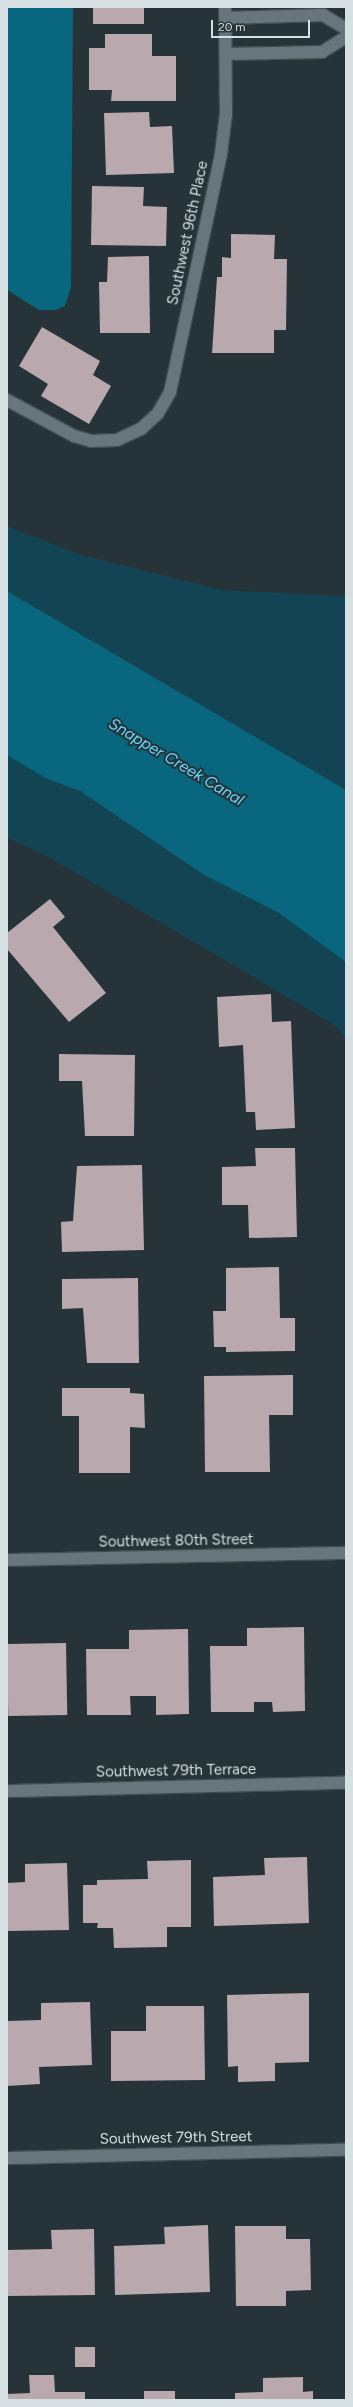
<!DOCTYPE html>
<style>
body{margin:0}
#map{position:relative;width:353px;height:2407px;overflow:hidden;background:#263439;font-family:Figtree,sans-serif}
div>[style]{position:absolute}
.green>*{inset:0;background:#124453}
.water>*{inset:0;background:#08677f}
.building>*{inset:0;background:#b9a8ad;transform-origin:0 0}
.roads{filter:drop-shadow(1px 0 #424f52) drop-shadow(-1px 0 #424f52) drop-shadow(0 1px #424f52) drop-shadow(0 -1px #424f52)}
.minor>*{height:12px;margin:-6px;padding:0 6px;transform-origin:6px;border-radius:6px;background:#67767c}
span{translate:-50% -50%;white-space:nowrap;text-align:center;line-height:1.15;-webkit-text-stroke:4px #263439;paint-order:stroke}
.street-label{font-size:15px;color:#d6dfe2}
.water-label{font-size:16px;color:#64d9fd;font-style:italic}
.frame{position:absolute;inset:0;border:8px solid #d6dfe2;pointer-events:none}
.scale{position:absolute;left:211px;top:20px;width:99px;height:18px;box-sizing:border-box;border:2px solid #d6dfe2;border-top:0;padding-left:5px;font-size:12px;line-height:14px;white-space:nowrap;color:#d6dfe2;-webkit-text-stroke:3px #263439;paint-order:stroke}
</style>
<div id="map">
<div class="green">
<i style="clip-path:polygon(7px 526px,81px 555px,221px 590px,346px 596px,346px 790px,7px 591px)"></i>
<i style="clip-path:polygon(7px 755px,45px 778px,80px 791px,203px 875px,279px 913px,346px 962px,346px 1039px,335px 1025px,49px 857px,7px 838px)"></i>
</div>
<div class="water">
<i style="clip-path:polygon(7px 7px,73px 7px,71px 287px,65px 306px,56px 310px,39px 310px,7px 290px)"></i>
<i style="clip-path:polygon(7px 591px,346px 790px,346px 962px,279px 913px,204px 875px,80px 791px,45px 778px,7px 755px)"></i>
</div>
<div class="building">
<i style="left:93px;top:7px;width:51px;height:17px"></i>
<i style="clip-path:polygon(105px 34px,152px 34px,152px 56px,176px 56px,176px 101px,111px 101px,112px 90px,89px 90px,89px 48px,105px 48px)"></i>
<i style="clip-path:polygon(149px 112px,150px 127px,172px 126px,174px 173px,106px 175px,104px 113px)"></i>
<i style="clip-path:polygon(92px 186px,144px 187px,143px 206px,167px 207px,166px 246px,91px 245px)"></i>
<i style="clip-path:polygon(231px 234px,275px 235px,274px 259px,287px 259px,286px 330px,274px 330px,274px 353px,212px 353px,217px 277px,222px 277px,222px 257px,231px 258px)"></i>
<i style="clip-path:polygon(149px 256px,150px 333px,100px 333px,99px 282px,107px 282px,108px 257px)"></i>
<i style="clip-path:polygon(42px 327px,100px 361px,93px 375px,111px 386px,89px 424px,41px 396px,48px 384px,19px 366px)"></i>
<i style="clip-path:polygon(50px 899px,65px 917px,53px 927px,106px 993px,69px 1022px,7px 949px,7px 933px)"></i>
<i style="clip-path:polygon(271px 994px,272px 1022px,291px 1021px,295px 1128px,256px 1130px,255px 1112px,246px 1112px,243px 1045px,219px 1047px,217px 997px)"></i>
<i style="clip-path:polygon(59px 1054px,135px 1055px,134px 1136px,85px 1136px,82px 1081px,59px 1081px)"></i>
<i style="clip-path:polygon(255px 1148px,295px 1148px,297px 1237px,249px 1238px,248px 1205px,222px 1205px,222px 1167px,256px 1166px)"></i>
<i style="clip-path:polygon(142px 1165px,144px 1250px,62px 1252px,61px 1222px,73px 1221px,77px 1166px)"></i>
<i style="clip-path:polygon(279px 1267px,280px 1318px,295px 1318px,295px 1351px,226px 1352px,226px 1347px,214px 1347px,213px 1311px,226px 1311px,226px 1268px)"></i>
<i style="clip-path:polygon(138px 1278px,139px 1363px,87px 1363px,83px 1308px,62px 1309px,62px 1279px)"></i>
<i style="clip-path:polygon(293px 1375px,293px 1415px,269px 1415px,270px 1472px,205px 1472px,204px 1376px)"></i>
<i style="clip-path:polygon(62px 1388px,130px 1388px,130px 1393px,144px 1394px,145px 1428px,130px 1427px,130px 1473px,79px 1473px,79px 1416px,62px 1416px)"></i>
<i style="clip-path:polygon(304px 1627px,305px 1711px,273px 1712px,272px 1702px,254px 1702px,254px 1712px,211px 1712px,210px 1646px,247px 1646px,247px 1628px)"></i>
<i style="clip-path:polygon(188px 1629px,189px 1714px,156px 1715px,156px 1696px,130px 1696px,131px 1715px,87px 1715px,86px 1649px,129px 1649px,129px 1630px)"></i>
<i style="left:66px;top:1643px;width:72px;height:59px;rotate:89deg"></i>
<i style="clip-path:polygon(307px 1857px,309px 1923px,214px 1926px,213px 1877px,265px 1875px,264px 1858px)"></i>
<i style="clip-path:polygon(191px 1860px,191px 1927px,167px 1927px,167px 1947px,114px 1948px,113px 1928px,97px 1928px,98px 1923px,83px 1923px,83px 1885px,97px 1885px,97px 1880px,148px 1879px,147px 1861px)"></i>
<i style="clip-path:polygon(67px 1863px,69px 1930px,7px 1931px,7px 1883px,25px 1882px,25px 1864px)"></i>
<i style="clip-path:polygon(309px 1993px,309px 2062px,275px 2063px,275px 2081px,238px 2082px,238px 2066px,228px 2067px,227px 1995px)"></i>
<i style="clip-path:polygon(90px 2002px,92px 2065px,39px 2067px,40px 2084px,7px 2086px,7px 2021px,41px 2020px,41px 2003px)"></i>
<i style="clip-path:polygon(146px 2006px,204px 2006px,205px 2080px,111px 2081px,111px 2031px,146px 2031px)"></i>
<i style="clip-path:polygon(208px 2225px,210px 2292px,115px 2295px,114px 2246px,165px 2244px,164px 2227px)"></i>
<i style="clip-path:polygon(235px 2226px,286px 2226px,286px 2239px,310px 2239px,311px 2290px,286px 2291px,286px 2306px,236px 2306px)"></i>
<i style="clip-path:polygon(94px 2229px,95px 2295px,7px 2296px,7px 2250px,52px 2249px,51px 2230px)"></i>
<i style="left:75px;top:2347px;width:20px;height:20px"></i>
<i style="clip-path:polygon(29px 2375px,54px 2375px,55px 2392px,85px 2392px,85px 2400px,7px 2400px,7px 2394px,30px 2393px)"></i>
<i style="clip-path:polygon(303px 2377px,303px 2392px,313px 2391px,313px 2400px,235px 2400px,235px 2393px,263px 2392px,263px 2378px)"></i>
<i style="left:144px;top:2391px;width:31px;height:9px"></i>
</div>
<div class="roads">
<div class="minor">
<i style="left:226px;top:18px;width:97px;rotate:-1.8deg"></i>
<i style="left:323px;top:15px;width:27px;rotate:31deg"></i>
<i style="left:227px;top:54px;width:95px;rotate:-1.2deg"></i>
<i style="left:322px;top:52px;width:28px;rotate:-32deg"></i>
<i style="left:7px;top:400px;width:76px;rotate:28.2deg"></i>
<i style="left:74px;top:436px;width:18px;rotate:16deg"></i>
<i style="left:91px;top:441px;width:26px;rotate:-2deg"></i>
<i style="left:117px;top:440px;width:26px;rotate:-25deg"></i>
<i style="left:141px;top:429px;width:23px;rotate:-43deg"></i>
<i style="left:158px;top:413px;width:24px;rotate:-60deg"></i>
<i style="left:170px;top:392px;width:243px;rotate:-77.9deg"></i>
<i style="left:221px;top:154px;width:38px;rotate:-83deg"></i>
<i style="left:226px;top:116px;width:109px;rotate:-90.5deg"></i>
<i style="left:7px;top:1560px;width:339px;rotate:-1.2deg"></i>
<i style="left:7px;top:1791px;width:339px;rotate:-1.4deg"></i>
<i style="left:7px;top:2158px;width:339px;rotate:-1.4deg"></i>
</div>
</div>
<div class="street-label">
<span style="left:188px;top:233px;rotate:-78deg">Southwest 96th Place</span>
<span style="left:176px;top:1541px;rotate:-1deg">Southwest 80th Street</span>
<span style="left:176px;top:1771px;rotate:-1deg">Southwest 79th Terrace</span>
<span style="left:176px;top:2138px;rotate:-1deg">Southwest 79th Street</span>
</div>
<div class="water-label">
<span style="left:176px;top:762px;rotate:31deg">Snapper Creek Canal</span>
</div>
<div class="frame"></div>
<div class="scale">20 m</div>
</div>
